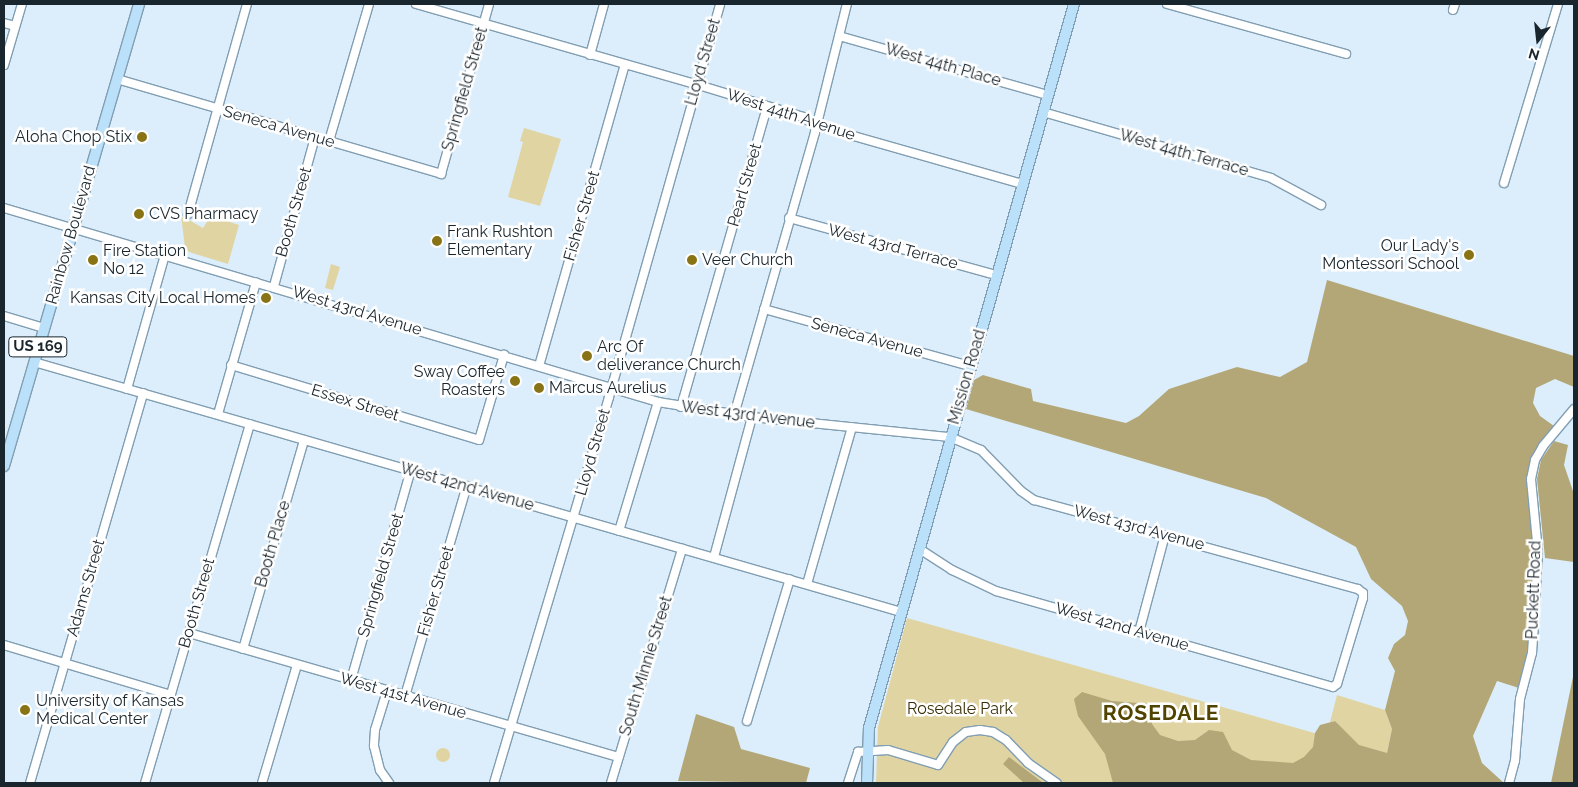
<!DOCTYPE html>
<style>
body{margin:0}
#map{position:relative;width:1578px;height:787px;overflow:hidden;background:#dceefb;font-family:Raleway,sans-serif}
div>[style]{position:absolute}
.green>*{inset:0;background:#e1d4a3}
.round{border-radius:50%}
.forest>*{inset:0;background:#b3a777}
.roads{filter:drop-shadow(1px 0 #819eb2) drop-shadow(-1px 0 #819eb2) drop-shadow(0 1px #819eb2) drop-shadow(0 -1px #819eb2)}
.minor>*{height:8px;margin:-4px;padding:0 4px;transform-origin:4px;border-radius:4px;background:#fff}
.major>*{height:10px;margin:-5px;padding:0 5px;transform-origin:5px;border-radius:5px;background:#bbe0fa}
.dots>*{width:14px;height:14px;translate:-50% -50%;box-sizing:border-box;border:2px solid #fff;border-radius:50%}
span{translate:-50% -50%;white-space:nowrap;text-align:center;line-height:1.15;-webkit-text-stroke:5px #fff;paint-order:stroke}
.shield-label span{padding:1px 4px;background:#fff;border:1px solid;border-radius:4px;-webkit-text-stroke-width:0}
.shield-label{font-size:15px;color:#1a262e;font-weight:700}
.street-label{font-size:16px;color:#1a262e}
.poi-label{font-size:16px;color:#1a262e}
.right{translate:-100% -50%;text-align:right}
.left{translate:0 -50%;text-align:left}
.park-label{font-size:16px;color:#392f06}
.district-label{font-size:21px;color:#514300;font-weight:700;letter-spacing:1px}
.frame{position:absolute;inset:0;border:5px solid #1a262e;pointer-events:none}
.north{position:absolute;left:1513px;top:15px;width:50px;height:50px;-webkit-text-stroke:4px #fff;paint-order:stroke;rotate:196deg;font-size:14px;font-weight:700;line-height:20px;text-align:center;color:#1a262e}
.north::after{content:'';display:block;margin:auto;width:18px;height:22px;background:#1a262e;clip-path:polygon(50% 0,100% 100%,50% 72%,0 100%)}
</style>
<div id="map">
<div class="green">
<i style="clip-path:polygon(524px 128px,561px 139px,540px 206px,508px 197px,523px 142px,520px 141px)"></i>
<i style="clip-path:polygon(199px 212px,239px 225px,228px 264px,189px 252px,185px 248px,181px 215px,185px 221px,189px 220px,203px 228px,208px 220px)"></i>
<i style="clip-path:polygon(331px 264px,340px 267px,333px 290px,325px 288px)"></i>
<i style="clip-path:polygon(907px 618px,1357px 745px,1335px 721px,1330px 722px,1337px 695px,1385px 710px,1392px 729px,1387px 753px,1493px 783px,876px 783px,878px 727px)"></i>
<i class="round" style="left:436px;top:748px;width:14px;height:14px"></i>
</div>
<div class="forest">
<i style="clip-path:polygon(1327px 280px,1574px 356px,1574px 387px,1555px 379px,1536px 388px,1533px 403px,1540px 416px,1554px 426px,1537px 450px,1532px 523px,1535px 560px,1532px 605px,1528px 651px,1519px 688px,1497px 681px,1473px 736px,1482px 763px,1504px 783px,1113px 783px,1105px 754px,1078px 716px,1074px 699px,1082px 692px,1112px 701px,1151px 704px,1152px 724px,1160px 735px,1178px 741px,1195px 740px,1209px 730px,1223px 732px,1232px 750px,1251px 760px,1293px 763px,1304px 757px,1313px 747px,1315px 733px,1320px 725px,1335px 721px,1359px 745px,1387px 753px,1392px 729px,1385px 710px,1395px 671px,1388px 658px,1394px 644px,1405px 635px,1408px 621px,1402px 606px,1371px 579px,1356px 547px,1266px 498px,966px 409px,974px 380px,983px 375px,1031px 389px,1033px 401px,1126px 423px,1139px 416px,1169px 389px,1237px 367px,1280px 377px,1307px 362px)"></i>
<i style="clip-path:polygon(1554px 441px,1568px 445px,1564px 465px,1574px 494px,1574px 562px,1545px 558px,1537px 479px,1541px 460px)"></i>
<i style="clip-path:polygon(1574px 672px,1574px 783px,1551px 783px)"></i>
<i style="clip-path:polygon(696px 714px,734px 727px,741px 749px,810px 768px,806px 783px,678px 781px)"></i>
<i style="clip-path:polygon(1009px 757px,1042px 782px,1044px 783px,1024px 783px,1003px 764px)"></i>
</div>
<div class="roads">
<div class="minor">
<i style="left:416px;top:4px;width:287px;rotate:16deg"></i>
<i style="left:692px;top:83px;width:116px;rotate:17deg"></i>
<i style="left:803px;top:117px;width:14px;rotate:34deg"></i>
<i style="left:815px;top:125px;width:215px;rotate:15.9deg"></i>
<i style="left:1167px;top:4px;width:186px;rotate:15.6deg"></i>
<i style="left:1453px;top:10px;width:6px;rotate:-72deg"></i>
<i style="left:4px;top:23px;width:11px;rotate:15deg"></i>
<i style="left:839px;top:36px;width:217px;rotate:15.8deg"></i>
<i style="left:590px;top:55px;width:53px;rotate:-74.6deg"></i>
<i style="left:4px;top:65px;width:64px;rotate:-73.6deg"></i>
<i style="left:117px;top:79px;width:338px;rotate:16.3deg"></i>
<i style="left:441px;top:174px;width:177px;rotate:-74.2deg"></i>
<i style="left:1043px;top:112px;width:237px;rotate:16.1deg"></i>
<i style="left:1271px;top:178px;width:57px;rotate:28.4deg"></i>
<i style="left:329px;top:141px;width:143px;rotate:-73.7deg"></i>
<i style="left:1504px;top:183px;width:187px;rotate:-73.2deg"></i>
<i style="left:4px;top:208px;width:682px;rotate:16.52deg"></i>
<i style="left:658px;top:402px;width:95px;rotate:9.1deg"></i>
<i style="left:752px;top:417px;width:199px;rotate:5.8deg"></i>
<i style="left:950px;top:437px;width:34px;rotate:23deg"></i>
<i style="left:981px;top:450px;width:57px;rotate:45.7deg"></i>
<i style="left:1021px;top:491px;width:16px;rotate:35deg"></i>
<i style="left:1034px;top:500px;width:336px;rotate:15.4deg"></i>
<i style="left:1358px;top:589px;width:6px;rotate:39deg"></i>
<i style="left:1363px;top:593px;width:5px;rotate:90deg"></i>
<i style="left:1363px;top:598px;width:90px;rotate:106.8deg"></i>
<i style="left:1337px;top:684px;width:5px;rotate:143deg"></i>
<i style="left:1333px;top:687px;width:350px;rotate:-164.1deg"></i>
<i style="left:996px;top:591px;width:49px;rotate:-154.5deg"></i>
<i style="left:952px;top:570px;width:38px;rotate:-147deg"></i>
<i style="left:188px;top:214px;width:218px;rotate:-74.3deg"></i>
<i style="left:789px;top:218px;width:215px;rotate:15.4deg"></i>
<i style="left:274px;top:286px;width:155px;rotate:-74.6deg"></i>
<i style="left:764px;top:309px;width:214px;rotate:15.5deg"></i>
<i style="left:4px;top:316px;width:42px;rotate:16.7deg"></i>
<i style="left:34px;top:362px;width:902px;rotate:16.08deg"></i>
<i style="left:231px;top:365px;width:259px;rotate:16.8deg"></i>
<i style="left:479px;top:440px;width:89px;rotate:-73.6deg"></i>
<i style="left:539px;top:366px;width:313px;rotate:-74.1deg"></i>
<i style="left:127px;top:389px;width:139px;rotate:-74.2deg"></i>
<i style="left:681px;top:407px;width:312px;rotate:-74deg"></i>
<i style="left:218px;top:414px;width:137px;rotate:-73.9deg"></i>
<i style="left:734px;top:415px;width:294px;rotate:-74deg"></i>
<i style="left:815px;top:132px;width:132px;rotate:-76deg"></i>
<i style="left:619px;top:531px;width:135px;rotate:-73.2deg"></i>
<i style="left:714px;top:557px;width:145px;rotate:-74.8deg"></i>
<i style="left:807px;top:584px;width:163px;rotate:-74deg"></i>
<i style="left:1139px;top:632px;width:100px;rotate:-75deg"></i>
<i style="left:189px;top:633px;width:447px;rotate:16.1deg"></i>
<i style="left:4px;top:645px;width:174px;rotate:16.7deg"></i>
<i style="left:243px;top:649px;width:218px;rotate:-73.7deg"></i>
<i style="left:351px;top:680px;width:218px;rotate:-74.1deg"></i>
<i style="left:387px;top:691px;width:41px;rotate:107.1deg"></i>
<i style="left:375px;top:730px;width:16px;rotate:94deg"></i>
<i style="left:374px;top:746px;width:25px;rotate:76deg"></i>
<i style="left:380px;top:770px;width:16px;rotate:55deg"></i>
<i style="left:405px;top:696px;width:219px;rotate:-73.6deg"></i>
<i style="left:747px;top:721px;width:148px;rotate:-73.2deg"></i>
<i style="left:30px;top:783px;width:406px;rotate:-73.8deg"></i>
<i style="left:145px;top:783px;width:374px;rotate:-73.7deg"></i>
<i style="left:262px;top:783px;width:123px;rotate:-73.5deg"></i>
<i style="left:494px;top:783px;width:403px;rotate:-73.4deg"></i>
<i style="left:609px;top:397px;width:408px;rotate:-74.2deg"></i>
<i style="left:611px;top:783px;width:245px;rotate:-73.1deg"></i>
<i style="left:848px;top:783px;width:33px;rotate:-72deg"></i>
<i style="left:858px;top:752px;width:30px;rotate:-4deg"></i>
<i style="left:888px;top:750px;width:52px;rotate:16.7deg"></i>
<i style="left:938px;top:765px;width:27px;rotate:-57deg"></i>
<i style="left:953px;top:742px;width:16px;rotate:-38deg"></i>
<i style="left:966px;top:732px;width:14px;rotate:-8deg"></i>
<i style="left:980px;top:730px;width:13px;rotate:9deg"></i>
<i style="left:993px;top:732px;width:15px;rotate:32deg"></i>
<i style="left:1006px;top:740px;width:32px;rotate:46deg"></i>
<i style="left:1028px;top:763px;width:35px;rotate:35deg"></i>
<i style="left:1509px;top:783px;width:23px;rotate:-75deg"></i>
<i style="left:1515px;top:761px;width:62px;rotate:-85.4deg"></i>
<i style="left:1520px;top:699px;width:48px;rotate:-75.4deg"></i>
<i style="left:1532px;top:653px;width:28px;rotate:-86deg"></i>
<i style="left:1534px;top:625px;width:73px;rotate:-86.9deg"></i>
<i style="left:1538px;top:552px;width:73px;rotate:-95.5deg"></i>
<i style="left:1531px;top:479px;width:19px;rotate:-78deg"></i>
<i style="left:1535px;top:460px;width:16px;rotate:-60deg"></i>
<i style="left:1543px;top:446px;width:48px;rotate:-50deg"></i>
</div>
<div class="major">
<i style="left:4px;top:466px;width:481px;rotate:-73.7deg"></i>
<i style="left:867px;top:783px;width:55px;rotate:-87.9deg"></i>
<i style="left:869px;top:728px;width:752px;rotate:-74.19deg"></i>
</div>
</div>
<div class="dots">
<i style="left:142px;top:137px;background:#887315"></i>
<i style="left:139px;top:214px;background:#887315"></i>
<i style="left:437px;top:241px;background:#887315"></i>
<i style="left:1469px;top:255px;background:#887315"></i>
<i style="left:93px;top:260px;background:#887315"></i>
<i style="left:692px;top:260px;background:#887315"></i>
<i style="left:266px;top:298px;background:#887315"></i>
<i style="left:587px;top:356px;background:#887315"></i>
<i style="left:515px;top:381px;background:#887315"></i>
<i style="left:539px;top:388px;background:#887315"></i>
<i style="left:25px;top:710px;background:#887315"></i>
</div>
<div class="shield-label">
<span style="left:38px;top:347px">US 169</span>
</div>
<div class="street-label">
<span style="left:703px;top:62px;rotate:-74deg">Lloyd Street</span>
<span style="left:943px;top:65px;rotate:16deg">West 44th Place</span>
<span style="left:465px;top:89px;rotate:-74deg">Springfield Street</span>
<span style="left:791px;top:115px;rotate:18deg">West 44th Avenue</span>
<span style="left:279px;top:127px;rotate:16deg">Seneca Avenue</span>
<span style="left:1184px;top:153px;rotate:16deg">West 44th Terrace</span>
<span style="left:745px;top:185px;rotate:-74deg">Pearl Street</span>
<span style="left:294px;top:212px;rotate:-74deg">Booth Street</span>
<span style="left:582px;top:216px;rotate:-74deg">Fisher Street</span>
<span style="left:71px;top:235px;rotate:-74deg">Rainbow Boulevard</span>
<span style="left:893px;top:247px;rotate:15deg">West 43rd Terrace</span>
<span style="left:357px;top:311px;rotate:17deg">West 43rd Avenue</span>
<span style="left:867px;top:338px;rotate:15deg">Seneca Avenue</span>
<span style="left:967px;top:377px;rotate:-74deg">Mission Road</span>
<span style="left:355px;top:403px;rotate:17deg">Essex Street</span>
<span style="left:748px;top:415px;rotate:7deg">West 43rd Avenue</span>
<span style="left:593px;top:452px;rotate:-74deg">Lloyd Street</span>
<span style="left:467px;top:487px;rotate:16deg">West 42nd Avenue</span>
<span style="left:1139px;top:528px;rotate:15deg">West 43rd Avenue</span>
<span style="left:273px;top:544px;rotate:-74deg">Booth Place</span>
<span style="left:381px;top:575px;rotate:-74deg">Springfield Street</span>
<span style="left:86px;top:588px;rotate:-74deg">Adams Street</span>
<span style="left:1534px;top:590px;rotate:-88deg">Puckett Road</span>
<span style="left:436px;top:591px;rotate:-74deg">Fisher Street</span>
<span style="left:197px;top:603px;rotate:-74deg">Booth Street</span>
<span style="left:1122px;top:627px;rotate:16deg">West 42nd Avenue</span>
<span style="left:646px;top:666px;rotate:-73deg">South Minnie Street</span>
<span style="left:403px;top:696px;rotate:16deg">West 41st Avenue</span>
</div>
<div class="poi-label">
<span class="right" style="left:132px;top:137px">Aloha Chop Stix</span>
<span class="left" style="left:149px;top:214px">CVS Pharmacy</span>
<span class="left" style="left:447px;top:241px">Frank Rushton<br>Elementary</span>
<span class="right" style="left:1459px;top:255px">Our Lady's<br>Montessori School</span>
<span class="left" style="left:103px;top:260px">Fire Station<br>No 12</span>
<span class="left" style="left:702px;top:260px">Veer Church</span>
<span class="right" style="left:256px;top:298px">Kansas City Local Homes</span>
<span class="left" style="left:597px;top:356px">Arc Of<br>deliverance Church</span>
<span class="right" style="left:505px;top:381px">Sway Coffee<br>Roasters</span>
<span class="left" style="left:549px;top:388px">Marcus Aurelius</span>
<span class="left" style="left:36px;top:710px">University of Kansas<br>Medical Center</span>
</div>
<div class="park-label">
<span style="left:960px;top:709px">Rosedale Park</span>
</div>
<div class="district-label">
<span style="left:1161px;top:713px">ROSEDALE</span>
</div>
<div class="frame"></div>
<div class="north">N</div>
</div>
